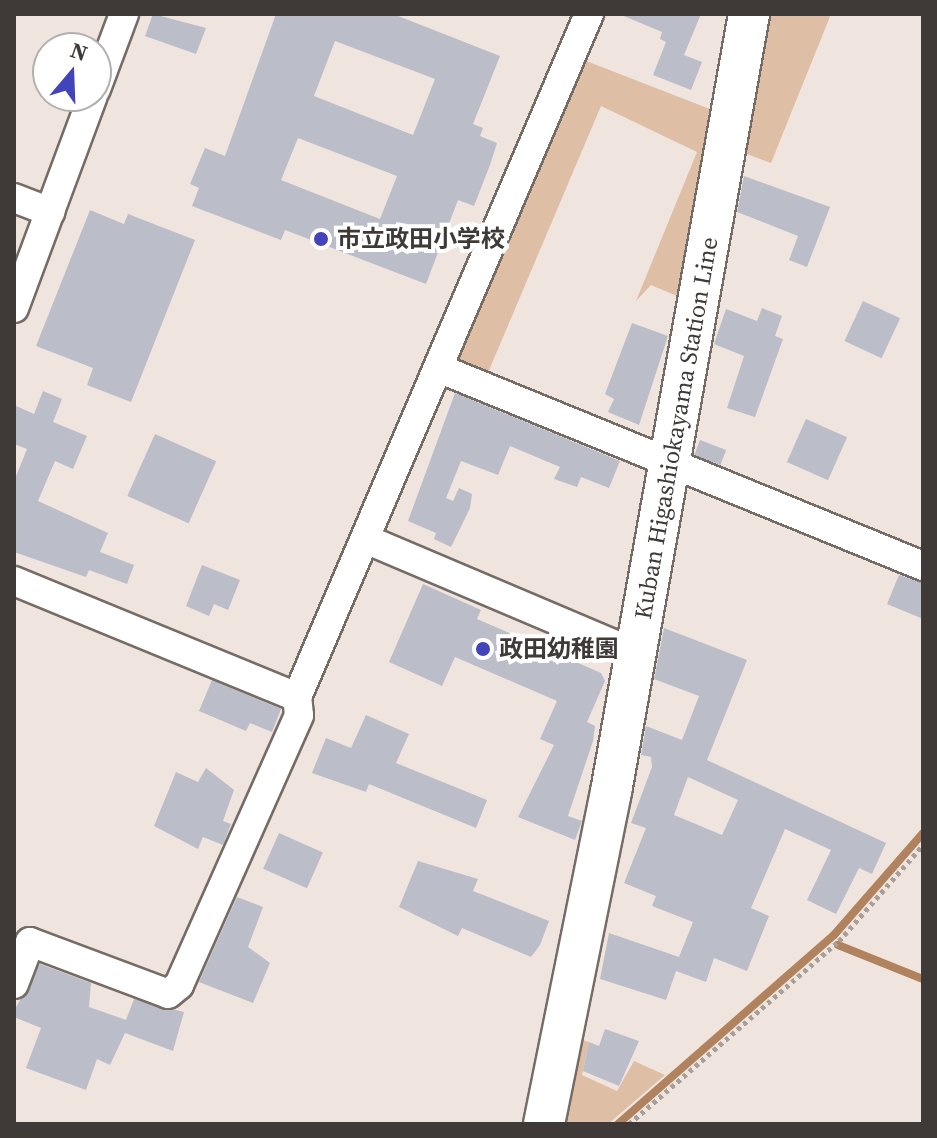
<!DOCTYPE html>
<meta charset="utf-8">
<style>
body{margin:0}
#map{position:relative;width:937px;height:1138px;overflow:hidden;background:#f0e5de;font-family:"Source Serif 4","Noto Sans JP",serif}
div>[style]{position:absolute}
.green>*{inset:0;background:#debea5}
.stream>*{height:8px;margin:-4px;padding:0 4px;transform-origin:4px;border-radius:4px;background:#b0825e}
.building>*{inset:0;background:#bbbdc8;transform-origin:0 0}
.path>*{height:5px;margin-top:-2.5px;transform-origin:0;background:repeating-linear-gradient(90deg,#a89f9a 0 4px,transparent 0 8px)}
.roads{filter:drop-shadow(2px 0 #766c66) drop-shadow(-2px 0 #766c66) drop-shadow(0 2px #766c66) drop-shadow(0 -2px #766c66)}
.street>*{height:28px;margin:-14px;padding:0 14px;transform-origin:14px;border-radius:14px;background:#fff}
.secondary>*{height:40px;margin:-20px;padding:0 20px;transform-origin:20px;border-radius:20px;background:#fff}
.dots>*{width:22px;height:22px;translate:-50% -50%;box-sizing:border-box;border:4px solid #fff;border-radius:50%}
span{translate:-50% -50%;white-space:nowrap;text-align:center;line-height:1.15;-webkit-text-stroke:8px #fff;paint-order:stroke}
.poi-label{font-size:24px;color:#3f3a37;font-weight:700}
.left{translate:0 -50%;text-align:left}
.street-label{font-size:24px;color:#3f3a37}
.frame{position:absolute;inset:0;border:16px solid #3f3a37;pointer-events:none}
.north{position:absolute;left:32px;top:32px;width:80px;height:80px;box-sizing:border-box;background:#fff;border:2px solid #b2b0af;border-radius:50%;rotate:19deg;font-size:22px;font-weight:700;line-height:32px;text-align:center;color:#3f3a37}
.north::after{content:'';display:block;margin:auto;width:28px;height:36px;background:#4444ba;clip-path:polygon(50% 0,100% 100%,50% 72%,0 100%)}
</style>
<div id="map">
<div class="green">
<i style="clip-path:polygon(764px 14px,831px 14px,771px 163px,739px 151px)"></i>
<i style="clip-path:polygon(576px 57px,715px 111px,674px 324px,677px 296px,651px 285px,636px 301px,697px 152px,601px 106px,487px 375px,453px 360px)"></i>
<i style="clip-path:polygon(579px 1039px,589px 1042px,582px 1075px,617px 1091px,634px 1061px,665px 1075px,608px 1124px,558px 1124px)"></i>
</div>
<div class="stream">
<i style="left:838px;top:945px;width:92px;rotate:21.8deg"></i>
<i style="left:618px;top:1124px;width:287px;rotate:-41.2deg"></i>
<i style="left:834px;top:935px;width:135px;rotate:-48.9deg"></i>
</div>
<div class="building">
<i style="clip-path:polygon(153px 14px,206px 28px,196px 54px,145px 36px)"></i>
<i style="clip-path:polygon(evenodd,276px 14px,393px 14px,500px 56px,473px 124px,483px 128px,480px 136px,497px 143px,490px 165px,474px 206px,458px 200px,426px 284px,285px 230px,281px 240px,192px 206px,199px 188px,190px 184px,205px 148px,225px 156px,276px 14px,335px 41px,435px 79px,413px 135px,314px 96px,335px 41px,276px 14px,298px 138px,397px 176px,380px 219px,281px 180px,298px 138px)"></i>
<i style="clip-path:polygon(619px 14px,701px 14px,684px 55px,702px 62px,691px 90px,653px 75px,666px 42px,660px 39px,662px 32px)"></i>
<i style="clip-path:polygon(744px 176px,830px 207px,807px 267px,789px 260px,798px 236px,737px 212px)"></i>
<i style="clip-path:polygon(90px 210px,124px 224px,128px 214px,195px 240px,131px 402px,87px 385px,93px 368px,36px 346px)"></i>
<i style="left:863px;top:301px;width:41px;height:44px;rotate:25deg"></i>
<i style="clip-path:polygon(762px 308px,782px 316px,775px 336px,783px 339px,755px 417px,727px 408px,744px 356px,714px 344px,726px 309px,757px 321px)"></i>
<i style="clip-path:polygon(632px 323px,668px 336px,639px 425px,608px 412px,614px 399px,605px 394px)"></i>
<i style="clip-path:polygon(43px 391px,62px 399px,53px 422px,87px 436px,73px 469px,55px 461px,38px 501px,108px 533px,100px 552px,134px 565px,127px 584px,89px 570px,86px 577px,14px 552px,14px 481px,27px 449px,14px 444px,14px 405px,34px 414px)"></i>
<i style="clip-path:polygon(455px 393px,620px 461px,609px 488px,581px 477px,577px 487px,554px 479px,560px 467px,510px 446px,498px 475px,461px 461px,446px 498px,453px 501px,459px 488px,472px 494px,470px 508px,451px 547px,434px 539px,436px 533px,408px 521px)"></i>
<i style="left:806px;top:419px;width:45px;height:47px;rotate:24deg"></i>
<i style="left:155px;top:434px;width:67px;height:68px;rotate:24deg"></i>
<i style="left:700px;top:440px;width:28px;height:16px;rotate:21deg"></i>
<i style="clip-path:polygon(202px 565px,240px 580px,228px 610px,214px 604px,209px 616px,186px 606px)"></i>
<i style="clip-path:polygon(899px 575px,923px 583px,923px 619px,887px 604px)"></i>
<i style="clip-path:polygon(423px 584px,481px 610px,477px 619px,601px 673px,605px 681px,587px 722px,595px 726px,593px 741px,568px 816px,582px 821px,575px 840px,518px 817px,554px 745px,540px 739px,557px 701px,455px 657px,442px 686px,389px 662px)"></i>
<i style="clip-path:polygon(evenodd,664px 628px,747px 660px,707px 760px,886px 843px,872px 874px,859px 868px,836px 914px,807px 900px,831px 850px,785px 829px,751px 908px,769px 916px,747px 971px,714px 958px,706px 982px,676px 971px,666px 1000px,600px 979px,609px 933px,679px 957px,693px 922px,652px 906px,656px 896px,624px 883px,646px 828px,631px 823px,652px 767px,651px 757px,641px 755px,646px 726px,682px 740px,699px 696px,654px 679px,664px 628px,688px 777px,738px 800px,722px 835px,674px 815px,688px 777px)"></i>
<i style="clip-path:polygon(212px 680px,281px 709px,272px 732px,250px 723px,246px 731px,199px 711px)"></i>
<i style="clip-path:polygon(366px 715px,409px 734px,396px 763px,487px 800px,476px 828px,369px 784px,366px 792px,312px 773px,326px 738px,351px 748px)"></i>
<i style="clip-path:polygon(206px 768px,234px 790px,223px 821px,231px 824px,223px 845px,203px 837px,198px 849px,154px 826px,176px 772px,198px 782px)"></i>
<i style="left:279px;top:833px;width:48px;height:39px;rotate:24deg"></i>
<i style="clip-path:polygon(418px 861px,478px 879px,473px 891px,549px 921px,540px 945px,531px 957px,462px 928px,458px 936px,399px 907px)"></i>
<i style="clip-path:polygon(237px 897px,263px 907px,248px 947px,270px 963px,253px 1003px,199px 982px)"></i>
<i style="clip-path:polygon(40px 964px,91px 983px,89px 1007px,126px 1020px,134px 999px,184px 1012px,173px 1051px,125px 1033px,110px 1065px,97px 1059px,86px 1090px,26px 1068px,41px 1028px,14px 1017px,14px 1011px)"></i>
<i style="clip-path:polygon(605px 1029px,639px 1041px,619px 1086px,583px 1071px,589px 1042px,599px 1046px)"></i>
</div>
<div class="path">
<i style="left:629px;top:1124px;width:279px;rotate:-41.1deg"></i>
<i style="left:839px;top:941px;width:128px;rotate:-48.8deg"></i>
</div>
<div class="roads">
<div class="street">
<i style="left:96px;top:89px;width:80px;rotate:-69.5deg"></i>
<i style="left:14px;top:198px;width:39px;rotate:21deg"></i>
<i style="left:14px;top:308px;width:226px;rotate:-69.6deg"></i>
<i style="left:438px;top:368px;width:524px;rotate:22.21deg"></i>
<i style="left:368px;top:540px;width:291px;rotate:23deg"></i>
<i style="left:14px;top:581px;width:306px;rotate:22.3deg"></i>
<i style="left:14px;top:984px;width:45px;rotate:-69.1deg"></i>
<i style="left:30px;top:942px;width:147px;rotate:20.6deg"></i>
<i style="left:168px;top:994px;width:14px;rotate:-39deg"></i>
<i style="left:179px;top:985px;width:295px;rotate:-66deg"></i>
<i style="left:299px;top:715px;width:18px;rotate:-96deg"></i>
<i style="left:297px;top:697px;width:743px;rotate:-66.85deg"></i>
</div>
<div class="secondary">
<i style="left:544px;top:1124px;width:339px;rotate:-78.6deg"></i>
<i style="left:611px;top:792px;width:790px;rotate:-79.94deg"></i>
</div>
</div>
<div class="dots">
<i style="left:321px;top:239px;background:#4444ba"></i>
<i style="left:483px;top:649px;background:#4444ba"></i>
</div>
<div class="poi-label">
<span class="left" style="left:337px;top:239px">市立政田小学校</span>
<span class="left" style="left:499px;top:649px">政田幼稚園</span>
</div>
<div class="street-label">
<span style="left:676px;top:428px;rotate:-80deg">Kuban Higashiokayama Station Line</span>
</div>
<div class="frame"></div>
<div class="north">N</div>
</div>
